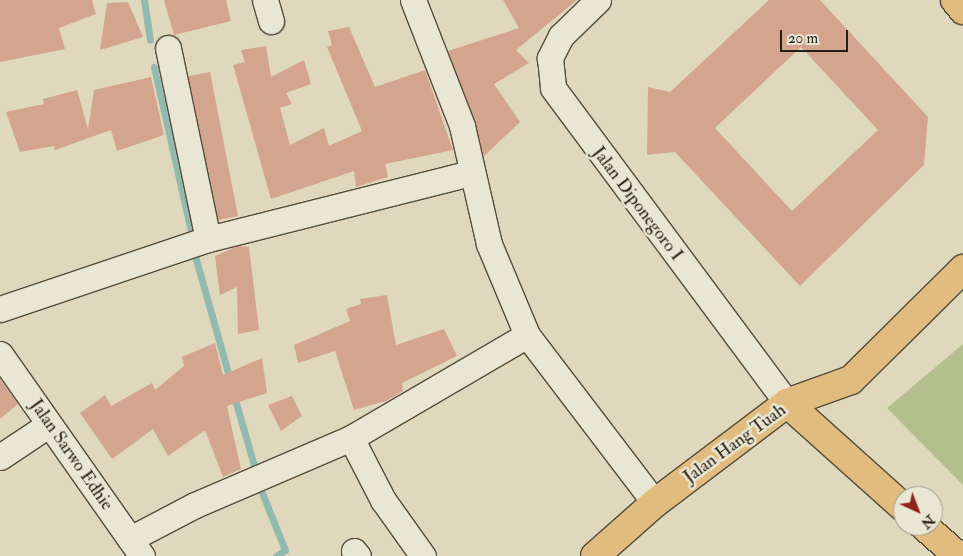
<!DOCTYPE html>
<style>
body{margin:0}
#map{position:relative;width:963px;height:556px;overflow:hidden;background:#dfd8bd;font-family:"IM FELL Double Pica",serif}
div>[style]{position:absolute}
.green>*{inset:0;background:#b5be8f}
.stream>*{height:7px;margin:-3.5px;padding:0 3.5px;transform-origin:3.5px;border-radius:3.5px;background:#93baaf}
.building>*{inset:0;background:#d3a58f;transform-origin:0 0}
.roads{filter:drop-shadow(1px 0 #554c3d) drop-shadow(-1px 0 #554c3d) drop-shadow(0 1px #554c3d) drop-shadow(0 -1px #554c3d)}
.street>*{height:25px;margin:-12.5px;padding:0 12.5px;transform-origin:12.5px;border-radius:12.5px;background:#eae6d4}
.primary>*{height:28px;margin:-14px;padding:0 14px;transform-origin:14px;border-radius:14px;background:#e0bc7e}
span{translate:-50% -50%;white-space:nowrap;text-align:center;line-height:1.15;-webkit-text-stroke:5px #eae6d4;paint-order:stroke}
.street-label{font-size:18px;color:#271d12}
.north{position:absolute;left:893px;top:486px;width:50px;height:50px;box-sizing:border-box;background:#eae6d4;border:1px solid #9c9686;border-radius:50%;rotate:137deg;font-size:14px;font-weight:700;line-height:20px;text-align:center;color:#271d12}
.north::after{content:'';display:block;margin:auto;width:18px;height:22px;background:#8f2418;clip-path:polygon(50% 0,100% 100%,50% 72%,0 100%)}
.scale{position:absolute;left:780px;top:30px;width:68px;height:22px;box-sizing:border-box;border:2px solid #271d12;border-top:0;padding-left:6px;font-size:15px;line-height:18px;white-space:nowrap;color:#271d12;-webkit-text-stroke:4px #eae6d4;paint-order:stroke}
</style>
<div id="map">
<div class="green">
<i style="clip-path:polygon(963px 344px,963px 485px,887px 408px)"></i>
</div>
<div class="stream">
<i style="left:144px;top:0;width:40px;rotate:81.5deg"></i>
<i style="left:154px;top:67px;width:168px;rotate:77.3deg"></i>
<i style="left:195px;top:256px;width:129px;rotate:74.2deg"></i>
<i style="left:234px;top:396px;width:79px;rotate:73.9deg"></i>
<i style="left:259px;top:485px;width:70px;rotate:68.2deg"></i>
<i style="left:285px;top:550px;width:11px;rotate:146deg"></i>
</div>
<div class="building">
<i style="clip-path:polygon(0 0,92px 0,96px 14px,59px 28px,65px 49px,0 62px)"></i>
<i style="clip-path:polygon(164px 0,226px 0,231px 21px,174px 35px)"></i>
<i style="clip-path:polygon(503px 0,577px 0,516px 50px,529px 63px,494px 84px,520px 122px,484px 156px,448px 51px,519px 28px)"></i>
<i style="clip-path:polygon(evenodd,769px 0,820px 0,928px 117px,924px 165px,800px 286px,675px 152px,647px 155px,648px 87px,670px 92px,769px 0,801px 47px,878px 130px,792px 211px,715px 128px,801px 47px)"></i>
<i style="clip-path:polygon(128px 2px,143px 37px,100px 50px,107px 3px)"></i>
<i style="clip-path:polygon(349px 27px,375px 87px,425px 70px,453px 150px,385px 164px,388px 177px,359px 186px,356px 187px,354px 171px,271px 199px,233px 65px,245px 62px,241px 50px,266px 46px,271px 77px,304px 60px,311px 84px,286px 93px,292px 104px,280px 108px,290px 145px,324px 128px,329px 146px,362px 131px,327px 47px,332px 45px,328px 31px)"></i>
<i style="left:210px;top:72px;width:147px;height:22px;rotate:79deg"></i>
<i style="clip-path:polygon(151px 77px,164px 135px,117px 151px,111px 130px,55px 150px,54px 146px,20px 152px,6px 112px,44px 104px,43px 99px,77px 90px,88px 129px,94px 90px)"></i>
<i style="clip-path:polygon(238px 246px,249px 247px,259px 330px,238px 334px,237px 287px,220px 295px,215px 256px)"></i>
<i style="clip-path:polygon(387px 295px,396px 345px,444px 329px,457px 356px,402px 383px,403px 391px,386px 401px,354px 410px,335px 351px,298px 363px,294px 345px,350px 321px,346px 309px,361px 304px,360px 299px)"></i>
<i style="clip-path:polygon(215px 343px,223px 375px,262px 358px,267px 393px,227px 406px,241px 469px,223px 477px,205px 430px,168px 456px,153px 429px,112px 459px,80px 413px,105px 395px,111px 406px,152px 383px,155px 390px,184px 366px,182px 357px)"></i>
<i style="clip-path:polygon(0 379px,18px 404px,0 419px)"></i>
<i style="clip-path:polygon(292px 396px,302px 416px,281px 431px,268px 405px)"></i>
</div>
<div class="roads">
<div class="street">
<i style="left:265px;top:0;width:22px;rotate:74deg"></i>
<i style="left:413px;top:0;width:135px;rotate:68.7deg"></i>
<i style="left:462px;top:126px;width:121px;rotate:77.1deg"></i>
<i style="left:489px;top:244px;width:99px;rotate:67.3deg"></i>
<i style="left:527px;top:335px;width:211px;rotate:52.7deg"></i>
<i style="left:598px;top:0;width:52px;rotate:135.8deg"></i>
<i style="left:561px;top:36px;width:25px;rotate:117deg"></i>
<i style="left:550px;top:58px;width:30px;rotate:84deg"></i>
<i style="left:553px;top:88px;width:392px;rotate:53.4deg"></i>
<i style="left:168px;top:48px;width:195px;rotate:78.2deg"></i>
<i style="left:0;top:309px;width:219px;rotate:-18.6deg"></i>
<i style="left:208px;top:239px;width:270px;rotate:-14.1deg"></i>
<i style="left:0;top:354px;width:247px;rotate:54.9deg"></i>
<i style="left:351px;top:438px;width:70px;rotate:62.7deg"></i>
<i style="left:383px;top:500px;width:69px;rotate:54.5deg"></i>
<i style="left:0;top:457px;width:58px;rotate:-33.7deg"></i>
<i style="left:130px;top:539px;width:73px;rotate:-27.6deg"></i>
<i style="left:195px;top:505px;width:170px;rotate:-23.2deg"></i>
<i style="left:351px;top:438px;width:204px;rotate:-30.3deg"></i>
<i style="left:354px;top:551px;width:6px;rotate:51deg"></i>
</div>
<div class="primary">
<i style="left:955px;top:0;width:13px;rotate:51deg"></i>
<i style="left:787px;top:403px;width:156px;rotate:41.9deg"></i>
<i style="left:924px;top:526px;width:45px;rotate:41.4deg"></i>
<i style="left:595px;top:556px;width:80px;rotate:-41.5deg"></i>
<i style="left:655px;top:503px;width:166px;rotate:-37.1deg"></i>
<i style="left:787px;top:403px;width:68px;rotate:-19.8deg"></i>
<i style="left:851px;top:380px;width:158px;rotate:-44.7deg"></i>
</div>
</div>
<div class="street-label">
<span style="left:637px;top:204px;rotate:53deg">Jalan Diponegoro I</span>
<span style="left:735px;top:444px;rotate:-36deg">Jalan Hang Tuah</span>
<span style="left:71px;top:455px;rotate:55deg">Jalan Sarwo Edhie</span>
</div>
<div class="north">N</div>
<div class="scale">20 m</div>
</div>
